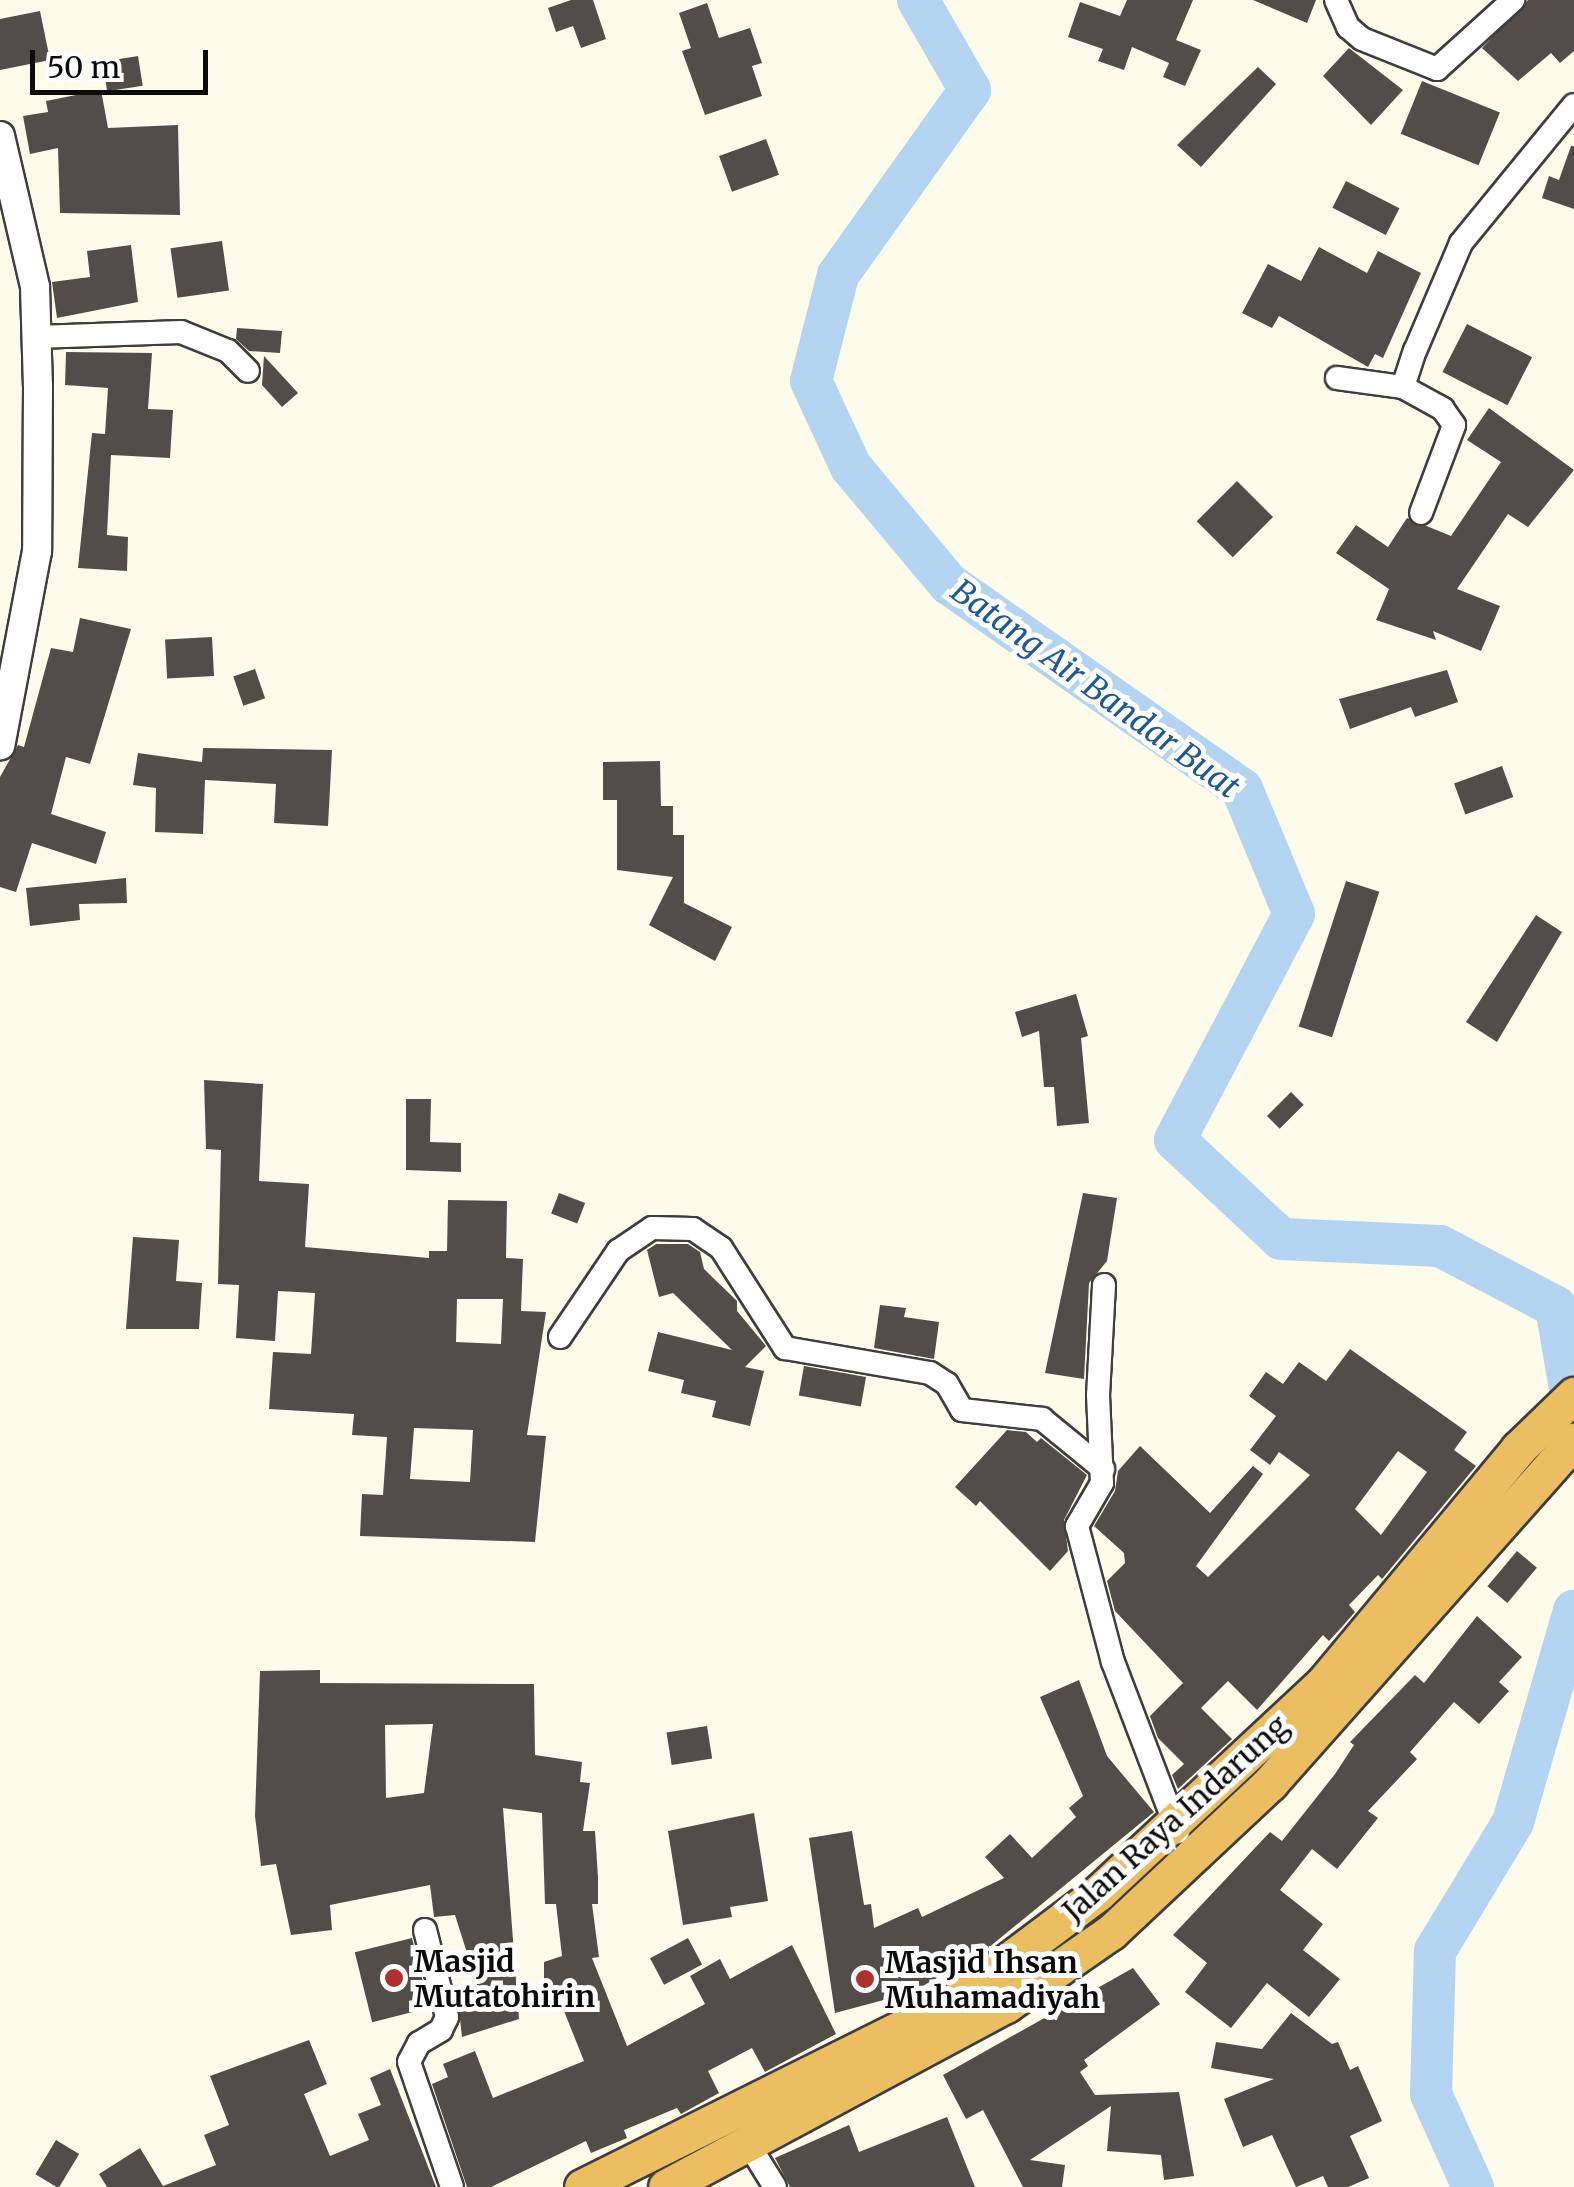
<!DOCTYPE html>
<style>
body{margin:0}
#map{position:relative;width:1574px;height:2187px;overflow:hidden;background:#fdfbea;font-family:Merriweather,serif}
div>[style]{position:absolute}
.river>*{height:42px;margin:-21px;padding:0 21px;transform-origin:21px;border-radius:21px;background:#b3d5f1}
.building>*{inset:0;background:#524d48;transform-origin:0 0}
.roads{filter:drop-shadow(2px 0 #3e3e3e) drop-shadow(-2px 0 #3e3e3e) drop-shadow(0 2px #3e3e3e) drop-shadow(0 -2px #3e3e3e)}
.minor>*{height:22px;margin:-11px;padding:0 11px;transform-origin:11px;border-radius:11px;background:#fff}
.tertiary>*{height:28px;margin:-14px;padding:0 14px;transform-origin:14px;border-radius:14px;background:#fff}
.trunk>*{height:35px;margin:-17.5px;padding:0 17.5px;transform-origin:17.5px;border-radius:17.5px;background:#ecbe62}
.dots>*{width:28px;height:28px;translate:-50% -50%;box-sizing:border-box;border:5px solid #fff;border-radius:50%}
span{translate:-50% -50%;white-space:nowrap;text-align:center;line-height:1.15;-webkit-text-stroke:10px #fff;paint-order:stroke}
.street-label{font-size:30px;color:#0b0b0b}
.poi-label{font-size:30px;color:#0b0b0b;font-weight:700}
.left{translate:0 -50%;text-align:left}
.water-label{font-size:32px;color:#1f5892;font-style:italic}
.scale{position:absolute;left:30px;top:50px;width:178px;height:45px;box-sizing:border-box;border:5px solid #0b0b0b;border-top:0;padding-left:12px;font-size:30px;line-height:35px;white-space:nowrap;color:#0b0b0b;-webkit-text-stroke:8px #fff;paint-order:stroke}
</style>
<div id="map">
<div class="river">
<i style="left:918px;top:0;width:104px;rotate:60deg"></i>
<i style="left:970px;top:90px;width:227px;rotate:125.5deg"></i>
<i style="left:838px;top:275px;width:109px;rotate:104.3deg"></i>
<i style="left:811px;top:381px;width:95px;rotate:65.1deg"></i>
<i style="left:851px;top:467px;width:153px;rotate:50.1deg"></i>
<i style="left:949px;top:584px;width:358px;rotate:35deg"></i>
<i style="left:1242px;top:789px;width:135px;rotate:67.4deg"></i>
<i style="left:1294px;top:914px;width:255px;rotate:117.8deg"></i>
<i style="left:1175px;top:1140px;width:145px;rotate:43deg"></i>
<i style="left:1281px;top:1239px;width:159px;rotate:2.5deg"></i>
<i style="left:1440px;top:1246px;width:131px;rotate:27.7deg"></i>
<i style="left:1556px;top:1307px;width:107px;rotate:80.3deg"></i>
<i style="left:1473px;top:2187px;width:102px;rotate:-114.3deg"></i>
<i style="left:1431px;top:2094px;width:143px;rotate:-88.4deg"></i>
<i style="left:1435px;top:1951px;width:151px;rotate:-58.8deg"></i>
<i style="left:1513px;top:1822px;width:220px;rotate:-73.9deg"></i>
</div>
<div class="building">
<i style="clip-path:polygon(571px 0,593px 0,606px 39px,581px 48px,573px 26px,556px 32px,548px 8px)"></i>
<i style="clip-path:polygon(1127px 0,1193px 0,1176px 40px,1201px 50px,1185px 86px,1163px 77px,1169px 63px,1132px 47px,1124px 70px,1098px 61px,1103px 49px,1068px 37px,1080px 2px,1120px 16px)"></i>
<i style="clip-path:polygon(1253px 0,1316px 0,1307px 23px)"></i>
<i style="clip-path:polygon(1528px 0,1574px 0,1574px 51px,1560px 63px,1551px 53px,1518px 81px,1482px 48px)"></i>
<i style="clip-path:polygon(707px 3px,719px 38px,750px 28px,762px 63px,752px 66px,762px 96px,705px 115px,682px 51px,691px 48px,679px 13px)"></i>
<i style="clip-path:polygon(40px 11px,50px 60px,0 70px,0 19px)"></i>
<i style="clip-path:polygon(1349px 48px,1403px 90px,1371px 125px,1323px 76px)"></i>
<i style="left:138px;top:56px;width:30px;height:36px;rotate:81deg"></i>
<i style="clip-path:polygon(1258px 67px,1276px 84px,1201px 167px,1177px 145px)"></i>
<i style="left:1422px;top:81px;width:84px;height:57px;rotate:22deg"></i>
<i style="clip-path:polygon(101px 90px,108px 128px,178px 125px,180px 215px,60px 213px,58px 148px,30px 154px,23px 116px,48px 112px,46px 101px)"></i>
<i style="left:766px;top:139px;width:38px;height:50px;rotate:70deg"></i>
<i style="clip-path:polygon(1571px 146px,1574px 146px,1574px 209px,1542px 198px,1549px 176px,1559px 180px)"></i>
<i style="left:1346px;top:181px;width:60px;height:30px;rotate:27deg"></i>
<i style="left:222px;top:241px;width:50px;height:52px;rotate:82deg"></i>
<i style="clip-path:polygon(131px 245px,138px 302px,57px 318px,52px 282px,90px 277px,87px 251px)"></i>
<i style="clip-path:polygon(1319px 247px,1367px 273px,1378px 251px,1421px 273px,1383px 358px,1375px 354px,1368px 367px,1279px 316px,1272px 328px,1242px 313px,1268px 264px,1301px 281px)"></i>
<i style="left:1467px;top:324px;width:73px;height:54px;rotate:27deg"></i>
<i style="clip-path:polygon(237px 328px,282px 331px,280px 353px,249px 351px,236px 339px)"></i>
<i style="clip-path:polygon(66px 352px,152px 353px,148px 409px,173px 410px,170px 458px,111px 455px,107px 535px,128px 537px,127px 571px,78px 568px,92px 433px,105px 434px,108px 388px,65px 385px)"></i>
<i style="clip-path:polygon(264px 356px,298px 393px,282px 407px,262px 385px)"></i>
<i style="clip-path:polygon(1489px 408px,1574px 470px,1528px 527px,1508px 514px,1457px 589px,1500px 606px,1481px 651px,1433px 631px,1436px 640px,1376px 620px,1389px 589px,1336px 553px,1356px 525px,1388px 547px,1407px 518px,1451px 536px,1501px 462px,1467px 440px)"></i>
<i style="left:1237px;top:481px;width:51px;height:57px;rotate:45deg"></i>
<i style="clip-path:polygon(80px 618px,131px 629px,90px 764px,66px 757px,51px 814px,106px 832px,96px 864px,32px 843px,16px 892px,0 887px,0 777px,18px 745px,24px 747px,51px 648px,73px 652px)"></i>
<i style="left:212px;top:637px;width:39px;height:47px;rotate:87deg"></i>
<i style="left:255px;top:669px;width:31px;height:23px;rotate:71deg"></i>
<i style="clip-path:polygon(1447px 670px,1458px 702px,1415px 717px,1411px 707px,1350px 729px,1339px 699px)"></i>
<i style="clip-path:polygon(203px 748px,332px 750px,328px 826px,274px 823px,276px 784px,205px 780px,203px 834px,155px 832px,156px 788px,133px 785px,138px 753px,202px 762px)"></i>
<i style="clip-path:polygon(660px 761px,661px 806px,673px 806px,673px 835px,684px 835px,684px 903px,732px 927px,715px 961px,649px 925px,673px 877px,617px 870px,617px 800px,603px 800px,603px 762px)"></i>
<i style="left:1502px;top:766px;width:33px;height:51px;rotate:70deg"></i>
<i style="clip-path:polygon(126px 878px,127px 903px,79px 904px,80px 920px,30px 926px,26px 888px)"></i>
<i style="left:1346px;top:881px;width:35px;height:153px;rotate:18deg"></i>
<i style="clip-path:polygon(1536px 915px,1562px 932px,1497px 1042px,1466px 1022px)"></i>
<i style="clip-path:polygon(1076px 994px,1088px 1036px,1081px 1038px,1089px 1123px,1057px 1126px,1054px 1087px,1044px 1087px,1039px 1031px,1022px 1037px,1015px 1012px)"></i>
<i style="clip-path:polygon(evenodd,204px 1080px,263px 1084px,259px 1181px,309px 1184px,305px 1247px,429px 1258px,429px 1251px,447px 1251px,448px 1200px,507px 1201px,506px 1258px,523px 1259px,521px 1311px,546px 1312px,527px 1435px,546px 1436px,535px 1542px,360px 1536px,362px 1494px,383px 1495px,387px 1437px,352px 1435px,354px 1414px,269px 1409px,273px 1352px,311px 1354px,315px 1293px,278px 1291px,275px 1341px,236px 1338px,239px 1285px,218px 1284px,221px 1150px,206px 1149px,204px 1080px,457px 1299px,503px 1299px,501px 1344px,456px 1342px,457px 1299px,204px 1080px,414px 1428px,473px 1430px,470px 1482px,410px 1479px,414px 1428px)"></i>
<i style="left:1291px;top:1092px;width:18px;height:34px;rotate:45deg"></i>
<i style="clip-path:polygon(406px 1099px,431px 1099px,430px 1142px,461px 1143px,461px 1172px,406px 1170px)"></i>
<i style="left:559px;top:1193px;width:28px;height:22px;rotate:21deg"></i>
<i style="clip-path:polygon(1083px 1193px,1117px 1198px,1107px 1261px,1089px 1283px,1084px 1379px,1045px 1373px)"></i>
<i style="clip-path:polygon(133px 1237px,179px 1240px,176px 1281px,202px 1283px,199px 1329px,126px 1329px)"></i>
<i style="clip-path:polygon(656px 1244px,688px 1244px,700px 1252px,704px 1269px,737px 1301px,737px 1311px,766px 1346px,745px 1367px,764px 1371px,750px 1426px,712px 1417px,716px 1401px,681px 1393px,684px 1380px,648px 1371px,658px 1332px,732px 1350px,673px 1293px,659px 1297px,647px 1250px)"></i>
<i style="clip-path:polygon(880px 1305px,906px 1308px,904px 1317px,939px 1322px,934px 1359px,874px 1348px)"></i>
<i style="clip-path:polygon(evenodd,1350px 1349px,1467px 1432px,1454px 1450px,1476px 1466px,1382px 1579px,1378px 1575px,1349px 1605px,1355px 1612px,1340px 1629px,1329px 1641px,1323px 1635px,1257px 1710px,1228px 1681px,1201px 1708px,1232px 1739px,1178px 1789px,1172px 1775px,1184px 1764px,1158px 1738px,1150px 1716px,1183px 1683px,1115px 1611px,1107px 1581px,1125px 1563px,1124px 1553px,1094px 1526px,1115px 1491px,1118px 1471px,1140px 1446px,1210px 1513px,1253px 1466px,1263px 1474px,1196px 1566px,1208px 1577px,1310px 1475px,1279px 1452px,1270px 1465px,1250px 1450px,1276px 1416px,1249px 1396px,1266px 1372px,1283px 1384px,1299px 1362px,1326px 1381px,1350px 1349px,1398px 1451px,1427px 1472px,1381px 1535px,1355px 1509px,1398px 1451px)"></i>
<i style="left:804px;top:1366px;width:63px;height:30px;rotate:10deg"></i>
<i style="clip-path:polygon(1007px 1430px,1026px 1432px,1037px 1442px,1041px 1438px,1087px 1475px,1064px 1520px,1068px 1551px,1050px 1571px,980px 1501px,976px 1506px,955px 1487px)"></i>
<i style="left:1517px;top:1551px;width:26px;height:46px;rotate:40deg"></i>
<i style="clip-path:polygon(1477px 1616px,1522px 1657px,1499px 1682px,1509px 1691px,1479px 1724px,1454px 1702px,1410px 1752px,1417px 1759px,1368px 1811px,1378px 1818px,1337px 1869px,1312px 1849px,1280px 1890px,1323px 1924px,1303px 1950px,1340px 1979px,1309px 2017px,1267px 1983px,1231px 2028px,1185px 1992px,1207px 1963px,1173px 1935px,1270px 1832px,1282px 1841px,1335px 1774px,1354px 1745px,1350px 1742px,1415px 1675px,1424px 1683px)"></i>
<i style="clip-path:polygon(evenodd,320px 1670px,320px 1683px,534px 1684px,535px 1755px,582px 1762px,580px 1782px,590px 1783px,583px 1831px,595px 1831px,598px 1877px,598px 1904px,592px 1904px,599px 1957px,592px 1958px,627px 2046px,705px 2004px,690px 1976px,720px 1959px,730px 1979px,792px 1945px,836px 2034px,765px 2072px,752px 2048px,708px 2071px,719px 2093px,681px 2114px,677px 2108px,624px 2130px,627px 2138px,591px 2153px,586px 2141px,491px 2187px,467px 2187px,432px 2084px,448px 2077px,443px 2064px,475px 2051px,493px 2098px,584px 2061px,558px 1996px,544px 2001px,544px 1962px,562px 1956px,556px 1904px,545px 1904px,542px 1813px,503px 1808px,519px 2019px,462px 2037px,458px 2001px,480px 1994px,455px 1915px,434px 1917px,430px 1885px,330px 1905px,332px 1930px,291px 1935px,276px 1864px,261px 1866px,255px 1816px,260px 1671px,320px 1670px,433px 1724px,424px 1793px,386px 1798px,385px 1725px,433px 1724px)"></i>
<i style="clip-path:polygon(1079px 1680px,1107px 1756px,1154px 1812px,982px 1953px,910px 1993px,835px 2013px,809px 1838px,852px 1831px,864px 1905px,871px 1904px,874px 1928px,918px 1908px,922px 1917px,1004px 1878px,985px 1857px,1010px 1834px,1032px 1858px,1076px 1817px,1069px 1808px,1083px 1796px,1040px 1697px)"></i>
<i style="left:707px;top:1726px;width:33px;height:41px;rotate:81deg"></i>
<i style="clip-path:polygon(754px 1813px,768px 1901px,730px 1907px,732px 1917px,683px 1925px,668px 1831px)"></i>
<i style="left:412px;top:1938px;width:72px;height:59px;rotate:76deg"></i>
<i style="left:688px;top:1938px;width:30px;height:43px;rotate:62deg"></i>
<i style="clip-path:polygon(1133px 1968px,1160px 2004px,1084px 2060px,1088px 2066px,1080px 2072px,1095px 2095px,1179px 2092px,1194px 2176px,1164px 2180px,1161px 2155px,1107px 2151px,1111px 2106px,1030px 2160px,1065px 2165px,1062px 2187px,1023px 2187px,983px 2110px,966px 2119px,943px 2075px)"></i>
<i style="clip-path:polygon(1291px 2013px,1332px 2044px,1338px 2042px,1350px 2070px,1358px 2066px,1382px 2121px,1350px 2136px,1369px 2178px,1348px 2187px,1328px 2187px,1323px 2176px,1296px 2187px,1272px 2135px,1243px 2147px,1224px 2099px,1274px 2079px,1211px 2068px,1216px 2042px,1262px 2049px)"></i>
<i style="clip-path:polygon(309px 2040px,327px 2084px,304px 2094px,330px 2156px,369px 2140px,358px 2114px,381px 2105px,370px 2078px,390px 2069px,436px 2187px,107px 2187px,99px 2174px,140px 2148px,163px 2186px,216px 2165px,204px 2135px,229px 2125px,210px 2076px)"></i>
<i style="clip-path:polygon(947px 2117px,975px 2187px,790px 2187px,775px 2158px,849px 2125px,859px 2152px)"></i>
<i style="left:56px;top:2140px;width:27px;height:40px;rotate:31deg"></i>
</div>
<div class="roads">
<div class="minor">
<i style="left:1336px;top:0;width:30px;rotate:66deg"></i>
<i style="left:1348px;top:27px;width:18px;rotate:41deg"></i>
<i style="left:1362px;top:39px;width:81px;rotate:21.8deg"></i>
<i style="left:1437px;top:69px;width:103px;rotate:-42.2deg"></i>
<i style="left:36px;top:337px;width:145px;rotate:-2deg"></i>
<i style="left:181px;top:332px;width:51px;rotate:22deg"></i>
<i style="left:228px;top:351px;width:28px;rotate:45deg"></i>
<i style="left:1337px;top:378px;width:67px;rotate:7.8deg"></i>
<i style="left:1421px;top:513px;width:94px;rotate:-69.4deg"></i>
<i style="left:1454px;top:425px;width:19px;rotate:-125deg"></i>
<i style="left:1443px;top:409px;width:46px;rotate:-151.2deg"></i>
<i style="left:1403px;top:387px;width:38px;rotate:-72deg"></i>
<i style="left:1415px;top:351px;width:117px;rotate:-66.9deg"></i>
<i style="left:1461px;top:243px;width:178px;rotate:-50.7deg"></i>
<i style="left:1104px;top:1285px;width:110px;rotate:93.1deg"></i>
<i style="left:1098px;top:1395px;width:88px;rotate:87.4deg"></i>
<i style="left:1102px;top:1483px;width:50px;rotate:120.2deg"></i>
<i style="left:1077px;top:1526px;width:141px;rotate:75.2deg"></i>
<i style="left:1113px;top:1662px;width:182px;rotate:69.1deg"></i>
<i style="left:560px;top:1337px;width:104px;rotate:-56deg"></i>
<i style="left:618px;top:1251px;width:41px;rotate:-34.1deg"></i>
<i style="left:652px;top:1228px;width:41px;rotate:1.4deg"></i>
<i style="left:693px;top:1229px;width:34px;rotate:34deg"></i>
<i style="left:721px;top:1248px;width:119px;rotate:57.4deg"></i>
<i style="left:785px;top:1348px;width:147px;rotate:9.8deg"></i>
<i style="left:930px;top:1373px;width:20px;rotate:33deg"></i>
<i style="left:947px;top:1384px;width:30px;rotate:60deg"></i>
<i style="left:962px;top:1410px;width:81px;rotate:6.4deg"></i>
<i style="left:1042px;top:1419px;width:79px;rotate:39.3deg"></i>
<i style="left:425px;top:1930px;width:90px;rotate:75.8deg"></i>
<i style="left:447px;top:2017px;width:14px;rotate:115deg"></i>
<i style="left:441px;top:2030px;width:26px;rotate:149deg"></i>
<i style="left:419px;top:2043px;width:21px;rotate:118deg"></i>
<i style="left:409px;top:2062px;width:132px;rotate:71deg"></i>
<i style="left:749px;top:2145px;width:49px;rotate:58.2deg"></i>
</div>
<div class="tertiary">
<i style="left:0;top:136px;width:155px;rotate:76.9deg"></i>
<i style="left:35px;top:287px;width:99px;rotate:88.3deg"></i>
<i style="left:38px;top:386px;width:165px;rotate:90.3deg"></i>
<i style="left:37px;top:551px;width:198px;rotate:100.7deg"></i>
</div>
<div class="trunk">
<i style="left:582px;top:2187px;width:415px;rotate:-26.5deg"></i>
<i style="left:953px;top:2002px;width:181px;rotate:-36.9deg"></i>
<i style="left:1098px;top:1893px;width:311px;rotate:-43deg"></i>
<i style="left:1325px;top:1681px;width:302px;rotate:-50.2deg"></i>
<i style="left:1518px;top:1449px;width:78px;rotate:-44deg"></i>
<i style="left:666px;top:2187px;width:386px;rotate:-28.2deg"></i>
<i style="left:1006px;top:2005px;width:128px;rotate:-34.8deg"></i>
<i style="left:1111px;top:1932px;width:218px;rotate:-43.1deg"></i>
<i style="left:1270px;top:1783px;width:458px;rotate:-48.4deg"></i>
</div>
</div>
<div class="dots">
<i style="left:394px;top:1978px;background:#af312e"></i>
<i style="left:865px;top:1979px;background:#af312e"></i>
</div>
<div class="street-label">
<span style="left:1175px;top:1818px;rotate:-42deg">Jalan Raya Indarung</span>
</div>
<div class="poi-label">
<span class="left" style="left:414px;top:1978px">Masjid<br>Mutatohirin</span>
<span class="left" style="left:885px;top:1979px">Masjid Ihsan<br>Muhamadiyah</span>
</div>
<div class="water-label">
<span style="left:1095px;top:689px;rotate:36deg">Batang Air Bandar Buat</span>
</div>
<div class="scale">50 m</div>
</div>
